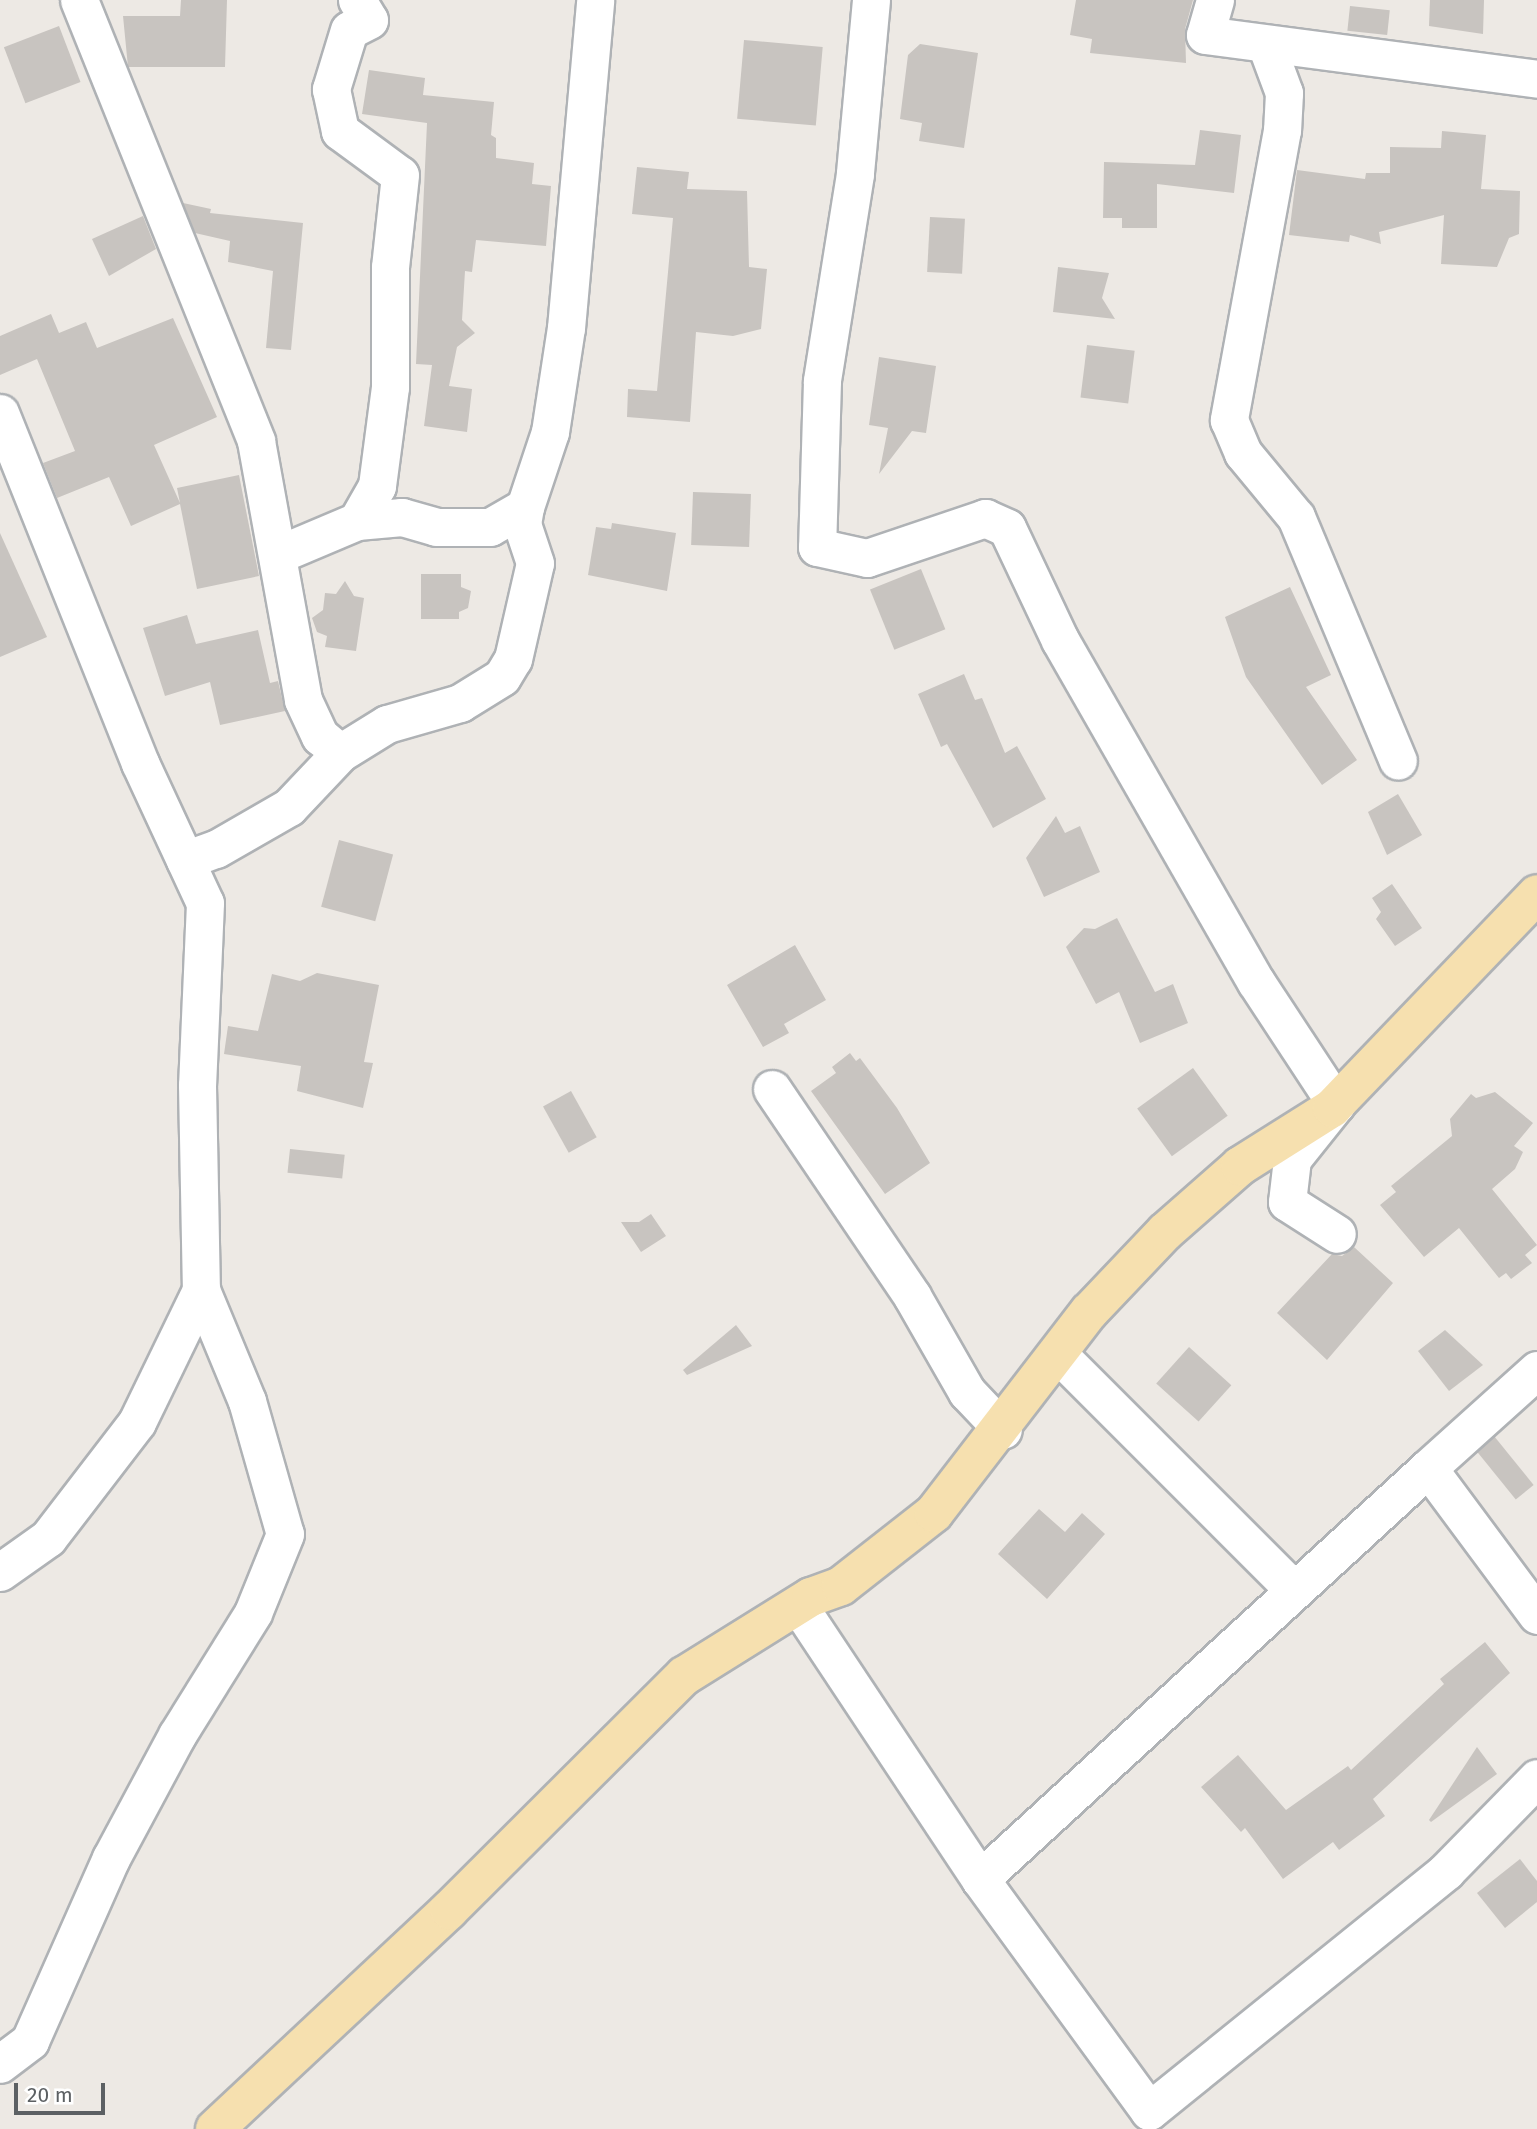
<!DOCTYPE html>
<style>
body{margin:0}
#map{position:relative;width:1537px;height:2129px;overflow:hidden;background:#ede9e4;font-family:"Fira Sans",sans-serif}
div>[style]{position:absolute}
.building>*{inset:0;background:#c8c4c0;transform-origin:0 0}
.roads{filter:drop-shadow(2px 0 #afb2b5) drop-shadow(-2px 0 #afb2b5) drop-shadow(0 2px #afb2b5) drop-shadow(0 -2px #afb2b5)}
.minor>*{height:37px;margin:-18.5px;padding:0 18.5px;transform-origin:18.5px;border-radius:18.5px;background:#fff}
.major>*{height:38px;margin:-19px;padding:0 19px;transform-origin:19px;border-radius:19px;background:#f6e0af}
span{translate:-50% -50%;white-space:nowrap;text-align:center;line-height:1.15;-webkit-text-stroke:5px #fff;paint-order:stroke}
.scale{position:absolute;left:14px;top:2083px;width:91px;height:32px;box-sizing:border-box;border:4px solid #5c6063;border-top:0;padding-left:9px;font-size:21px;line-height:24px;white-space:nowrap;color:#5c6063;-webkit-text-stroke:5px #fff;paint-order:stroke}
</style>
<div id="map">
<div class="building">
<i style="clip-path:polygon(181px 0,227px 0,225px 67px,128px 67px,123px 16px,180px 16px)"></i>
<i style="clip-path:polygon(1076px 0,1193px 0,1185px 29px,1186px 63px,1090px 53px,1092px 39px,1070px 35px)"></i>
<i style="clip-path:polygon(1430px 0,1484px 0,1483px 34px,1429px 26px)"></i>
<i style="left:1350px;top:6px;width:40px;height:25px;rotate:6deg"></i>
<i style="left:59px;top:26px;width:60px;height:59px;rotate:69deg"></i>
<i style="left:744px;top:40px;width:79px;height:79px;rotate:5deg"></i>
<i style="clip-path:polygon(920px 44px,978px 53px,964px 148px,919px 141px,922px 123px,900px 119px,908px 55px)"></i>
<i style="clip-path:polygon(369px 70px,425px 78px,423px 95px,494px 102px,491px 135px,496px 138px,496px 158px,534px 163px,532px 184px,551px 186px,546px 246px,476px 240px,472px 272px,465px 271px,462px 320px,475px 333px,457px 347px,449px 386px,472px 389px,467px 432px,424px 426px,432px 365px,416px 364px,427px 123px,362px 114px)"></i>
<i style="clip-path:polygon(1200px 130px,1241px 135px,1234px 193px,1157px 184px,1157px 228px,1122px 228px,1122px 218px,1103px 218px,1104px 162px,1195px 165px)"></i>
<i style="clip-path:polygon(1442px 131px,1486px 135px,1481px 189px,1520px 191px,1519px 234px,1509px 238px,1497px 267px,1441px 264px,1444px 215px,1379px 232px,1381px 244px,1350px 235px,1349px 242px,1289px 235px,1297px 170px,1365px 179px,1366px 173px,1390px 173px,1390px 147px,1441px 148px)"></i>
<i style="clip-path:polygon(637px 167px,689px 172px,687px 189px,747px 191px,749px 267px,767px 269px,761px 329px,733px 336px,696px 332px,690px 422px,627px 417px,628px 389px,657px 391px,673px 218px,632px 214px)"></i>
<i style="clip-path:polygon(183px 203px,211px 209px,210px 213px,303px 223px,291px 350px,266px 348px,273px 271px,228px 262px,230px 241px,195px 233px)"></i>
<i style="clip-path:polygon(143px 216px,156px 249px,109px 276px,92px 239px)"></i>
<i style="left:930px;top:217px;width:35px;height:55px;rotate:3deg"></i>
<i style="clip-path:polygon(1058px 267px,1109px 273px,1102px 298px,1115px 319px,1053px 312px)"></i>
<i style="clip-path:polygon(51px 314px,59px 333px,86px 322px,97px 348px,173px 318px,217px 417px,154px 445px,180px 503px,177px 488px,239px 475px,259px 576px,197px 589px,180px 504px,131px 526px,109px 477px,57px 498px,43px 463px,75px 451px,37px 359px,0 375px,0 336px)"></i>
<i style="left:1087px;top:345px;width:48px;height:53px;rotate:7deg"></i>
<i style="clip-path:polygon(879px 357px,936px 366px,926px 433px,912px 431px,879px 474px,888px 428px,869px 425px)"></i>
<i style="left:693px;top:492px;width:58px;height:53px;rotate:2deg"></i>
<i style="clip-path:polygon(612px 523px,676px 533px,667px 591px,588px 575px,596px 527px,611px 529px)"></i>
<i style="clip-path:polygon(0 533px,47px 637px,0 657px)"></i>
<i style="left:921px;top:569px;width:65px;height:55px;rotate:68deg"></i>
<i style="clip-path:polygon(421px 574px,461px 574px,461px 587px,471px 591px,468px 608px,459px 612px,459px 619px,421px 619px)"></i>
<i style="clip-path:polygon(345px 581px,354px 596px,364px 598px,356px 651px,325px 647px,327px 636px,317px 632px,312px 618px,323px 610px,325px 593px,336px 594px)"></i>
<i style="clip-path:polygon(1290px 587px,1331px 675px,1306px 687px,1357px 760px,1322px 785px,1246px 677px,1225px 617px)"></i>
<i style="clip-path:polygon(187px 615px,196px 644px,258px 630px,270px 683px,278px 681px,285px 711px,220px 725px,210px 682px,165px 696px,143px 628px)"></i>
<i style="clip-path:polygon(964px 674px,975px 700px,982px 698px,1005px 753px,1017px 746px,1046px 799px,993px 828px,947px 744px,941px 747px,918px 694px)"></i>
<i style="clip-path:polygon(1398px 794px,1422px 835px,1387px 855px,1368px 812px)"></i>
<i style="clip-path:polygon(1056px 816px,1065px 833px,1080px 826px,1100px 872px,1044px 897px,1026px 858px)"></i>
<i style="left:339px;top:840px;width:56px;height:69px;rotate:15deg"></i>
<i style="clip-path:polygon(1392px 884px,1422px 928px,1395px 946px,1376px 919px,1381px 912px,1372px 898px)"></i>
<i style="clip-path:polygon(1117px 918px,1155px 992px,1173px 984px,1188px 1023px,1140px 1043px,1119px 992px,1096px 1004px,1066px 947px,1084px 928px,1095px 929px)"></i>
<i style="clip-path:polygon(795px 945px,826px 1000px,784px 1024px,789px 1033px,763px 1047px,727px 985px)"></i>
<i style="clip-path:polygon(317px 973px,379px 985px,364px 1062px,373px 1063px,363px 1108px,297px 1091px,301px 1066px,224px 1054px,228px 1026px,258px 1031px,272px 974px,300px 981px)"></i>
<i style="clip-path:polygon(850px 1053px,856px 1061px,860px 1058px,897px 1108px,930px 1163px,885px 1194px,811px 1091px,836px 1073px,832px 1067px)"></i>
<i style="left:1193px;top:1068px;width:59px;height:69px;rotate:54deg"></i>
<i style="left:571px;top:1091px;width:53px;height:32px;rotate:61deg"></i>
<i style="clip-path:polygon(1495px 1092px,1533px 1123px,1514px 1146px,1523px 1152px,1515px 1169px,1492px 1189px,1537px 1245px,1525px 1255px,1532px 1263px,1511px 1279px,1506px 1273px,1499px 1278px,1459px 1228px,1424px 1257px,1380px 1205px,1396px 1192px,1391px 1186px,1452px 1136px,1450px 1119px,1471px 1094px,1476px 1098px)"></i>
<i style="left:290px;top:1149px;width:55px;height:24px;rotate:6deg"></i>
<i style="clip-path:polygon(651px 1214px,666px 1236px,641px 1252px,621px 1222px,639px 1222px)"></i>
<i style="clip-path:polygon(1354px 1247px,1393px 1283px,1327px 1360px,1277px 1313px,1332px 1254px,1342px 1256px)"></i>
<i style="clip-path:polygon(736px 1325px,752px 1346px,687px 1375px,683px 1370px)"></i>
<i style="clip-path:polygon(1445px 1330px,1483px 1365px,1449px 1391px,1418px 1351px)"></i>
<i style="left:1189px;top:1347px;width:57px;height:49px;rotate:42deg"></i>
<i style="left:1494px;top:1436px;width:63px;height:23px;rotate:51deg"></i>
<i style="clip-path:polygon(1039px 1509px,1065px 1532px,1082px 1513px,1105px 1534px,1047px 1599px,998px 1554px)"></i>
<i style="clip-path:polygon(1485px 1642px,1510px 1673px,1373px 1799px,1385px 1816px,1339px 1850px,1333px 1842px,1283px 1879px,1245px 1828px,1241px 1832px,1201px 1787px,1238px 1755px,1286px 1810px,1348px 1766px,1351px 1770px,1444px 1684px,1440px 1679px)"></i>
<i style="clip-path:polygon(1477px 1747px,1497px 1774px,1431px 1822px,1429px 1820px)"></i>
<i style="clip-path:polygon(1520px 1859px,1537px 1881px,1537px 1902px,1505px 1928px,1477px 1893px)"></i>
</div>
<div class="roads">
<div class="minor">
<i style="left:79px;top:0;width:475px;rotate:68.1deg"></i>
<i style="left:256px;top:441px;width:263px;rotate:79.7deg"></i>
<i style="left:303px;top:700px;width:40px;rotate:65deg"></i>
<i style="left:320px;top:736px;width:26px;rotate:40deg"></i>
<i style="left:357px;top:0;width:23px;rotate:59deg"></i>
<i style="left:369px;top:20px;width:22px;rotate:153deg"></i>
<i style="left:349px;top:30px;width:62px;rotate:107deg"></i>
<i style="left:331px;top:89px;width:43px;rotate:77.9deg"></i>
<i style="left:340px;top:131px;width:74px;rotate:36.3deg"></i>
<i style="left:400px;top:175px;width:93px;rotate:96.2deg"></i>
<i style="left:390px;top:267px;width:120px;rotate:90deg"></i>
<i style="left:390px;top:387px;width:100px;rotate:97.5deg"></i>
<i style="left:377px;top:486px;width:40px;rotate:119.7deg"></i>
<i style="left:357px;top:521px;width:45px;rotate:-5.1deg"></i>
<i style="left:402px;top:517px;width:35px;rotate:16deg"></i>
<i style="left:436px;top:527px;width:54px"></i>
<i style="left:490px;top:527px;width:40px;rotate:-29.7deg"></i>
<i style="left:525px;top:507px;width:79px;rotate:-71.6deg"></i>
<i style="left:550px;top:432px;width:105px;rotate:-81.3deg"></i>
<i style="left:566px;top:328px;width:329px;rotate:-84.9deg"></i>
<i style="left:871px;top:0;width:175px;rotate:95.3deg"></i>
<i style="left:855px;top:174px;width:210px;rotate:99.1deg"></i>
<i style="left:822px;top:381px;width:166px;rotate:91.7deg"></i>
<i style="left:817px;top:547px;width:51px;rotate:12.4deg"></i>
<i style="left:867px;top:558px;width:125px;rotate:-18.7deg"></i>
<i style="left:985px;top:518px;width:24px;rotate:24deg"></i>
<i style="left:1007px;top:528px;width:124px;rotate:64.7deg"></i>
<i style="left:1060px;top:640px;width:394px;rotate:60.2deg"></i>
<i style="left:1256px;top:982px;width:146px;rotate:56.7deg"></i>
<i style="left:1336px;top:1104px;width:70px;rotate:128.7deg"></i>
<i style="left:1292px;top:1159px;width:43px;rotate:96.6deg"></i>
<i style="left:1287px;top:1202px;width:59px;rotate:32.6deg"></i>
<i style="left:1215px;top:0;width:36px;rotate:106deg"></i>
<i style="left:1205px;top:35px;width:335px;rotate:7.5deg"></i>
<i style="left:1267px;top:47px;width:49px;rotate:69.7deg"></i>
<i style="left:1284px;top:93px;width:37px;rotate:93deg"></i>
<i style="left:1282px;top:130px;width:295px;rotate:100.4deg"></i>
<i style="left:1229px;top:420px;width:36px;rotate:67deg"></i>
<i style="left:1243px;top:453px;width:83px;rotate:50.4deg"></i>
<i style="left:1296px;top:517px;width:264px;rotate:67.3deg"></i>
<i style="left:0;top:413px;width:377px;rotate:68.2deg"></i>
<i style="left:140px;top:763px;width:154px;rotate:65.1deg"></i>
<i style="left:205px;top:903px;width:182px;rotate:92.5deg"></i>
<i style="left:197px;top:1085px;width:205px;rotate:88.9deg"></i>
<i style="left:201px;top:1290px;width:120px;rotate:67.5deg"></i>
<i style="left:247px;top:1401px;width:138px;rotate:74.1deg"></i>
<i style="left:285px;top:1534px;width:85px;rotate:112.1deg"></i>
<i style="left:253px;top:1613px;width:144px;rotate:121.9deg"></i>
<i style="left:177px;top:1735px;width:140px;rotate:118.2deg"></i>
<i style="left:111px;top:1858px;width:200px;rotate:113.9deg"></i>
<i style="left:30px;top:2041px;width:38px;rotate:143deg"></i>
<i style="left:279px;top:554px;width:85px;rotate:-22.9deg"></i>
<i style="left:185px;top:860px;width:33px;rotate:-20deg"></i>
<i style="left:216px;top:849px;width:84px;rotate:-29.9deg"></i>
<i style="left:289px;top:807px;width:74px;rotate:-46.6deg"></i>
<i style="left:340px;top:753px;width:55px;rotate:-31.7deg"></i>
<i style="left:387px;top:724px;width:76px;rotate:-16deg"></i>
<i style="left:460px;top:703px;width:49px;rotate:-31.8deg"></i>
<i style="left:502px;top:677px;width:21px;rotate:-59deg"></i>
<i style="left:513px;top:659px;width:98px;rotate:-77.1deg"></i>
<i style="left:535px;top:563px;width:41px;rotate:-108.4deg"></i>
<i style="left:522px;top:524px;width:17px;rotate:-80deg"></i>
<i style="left:772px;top:1089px;width:250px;rotate:55.9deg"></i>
<i style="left:912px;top:1296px;width:111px;rotate:60.2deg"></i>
<i style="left:967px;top:1392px;width:52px;rotate:46.5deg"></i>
<i style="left:1059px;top:1355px;width:332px;rotate:45deg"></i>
<i style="left:1537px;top:1370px;width:147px;rotate:138deg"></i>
<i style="left:1428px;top:1468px;width:183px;rotate:53.4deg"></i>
<i style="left:0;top:1572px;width:59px;rotate:-35.3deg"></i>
<i style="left:48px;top:1538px;width:146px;rotate:-52.5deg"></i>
<i style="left:137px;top:1422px;width:147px;rotate:-64.1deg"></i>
<i style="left:798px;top:1605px;width:329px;rotate:56.4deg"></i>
<i style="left:980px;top:1879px;width:287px;rotate:53.9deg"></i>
<i style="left:1149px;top:2111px;width:382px;rotate:-38.9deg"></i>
<i style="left:1446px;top:1871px;width:130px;rotate:-45.6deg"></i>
<i style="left:980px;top:1879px;width:608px;rotate:-42.53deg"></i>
</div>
<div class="major">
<i style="left:215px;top:2129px;width:320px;rotate:-43.1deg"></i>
<i style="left:449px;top:1910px;width:332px;rotate:-44.9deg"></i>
<i style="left:684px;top:1676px;width:150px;rotate:-31.9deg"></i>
<i style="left:811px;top:1597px;width:32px;rotate:-20deg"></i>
<i style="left:841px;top:1586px;width:118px;rotate:-38.1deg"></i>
<i style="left:934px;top:1513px;width:254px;rotate:-52.4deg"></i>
<i style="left:1089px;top:1312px;width:110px;rotate:-46.5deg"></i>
<i style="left:1165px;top:1232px;width:100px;rotate:-41.3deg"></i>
<i style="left:1240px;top:1166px;width:109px;rotate:-32.2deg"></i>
<i style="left:1332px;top:1108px;width:296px;rotate:-46.2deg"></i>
</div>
</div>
<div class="scale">20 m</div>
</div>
